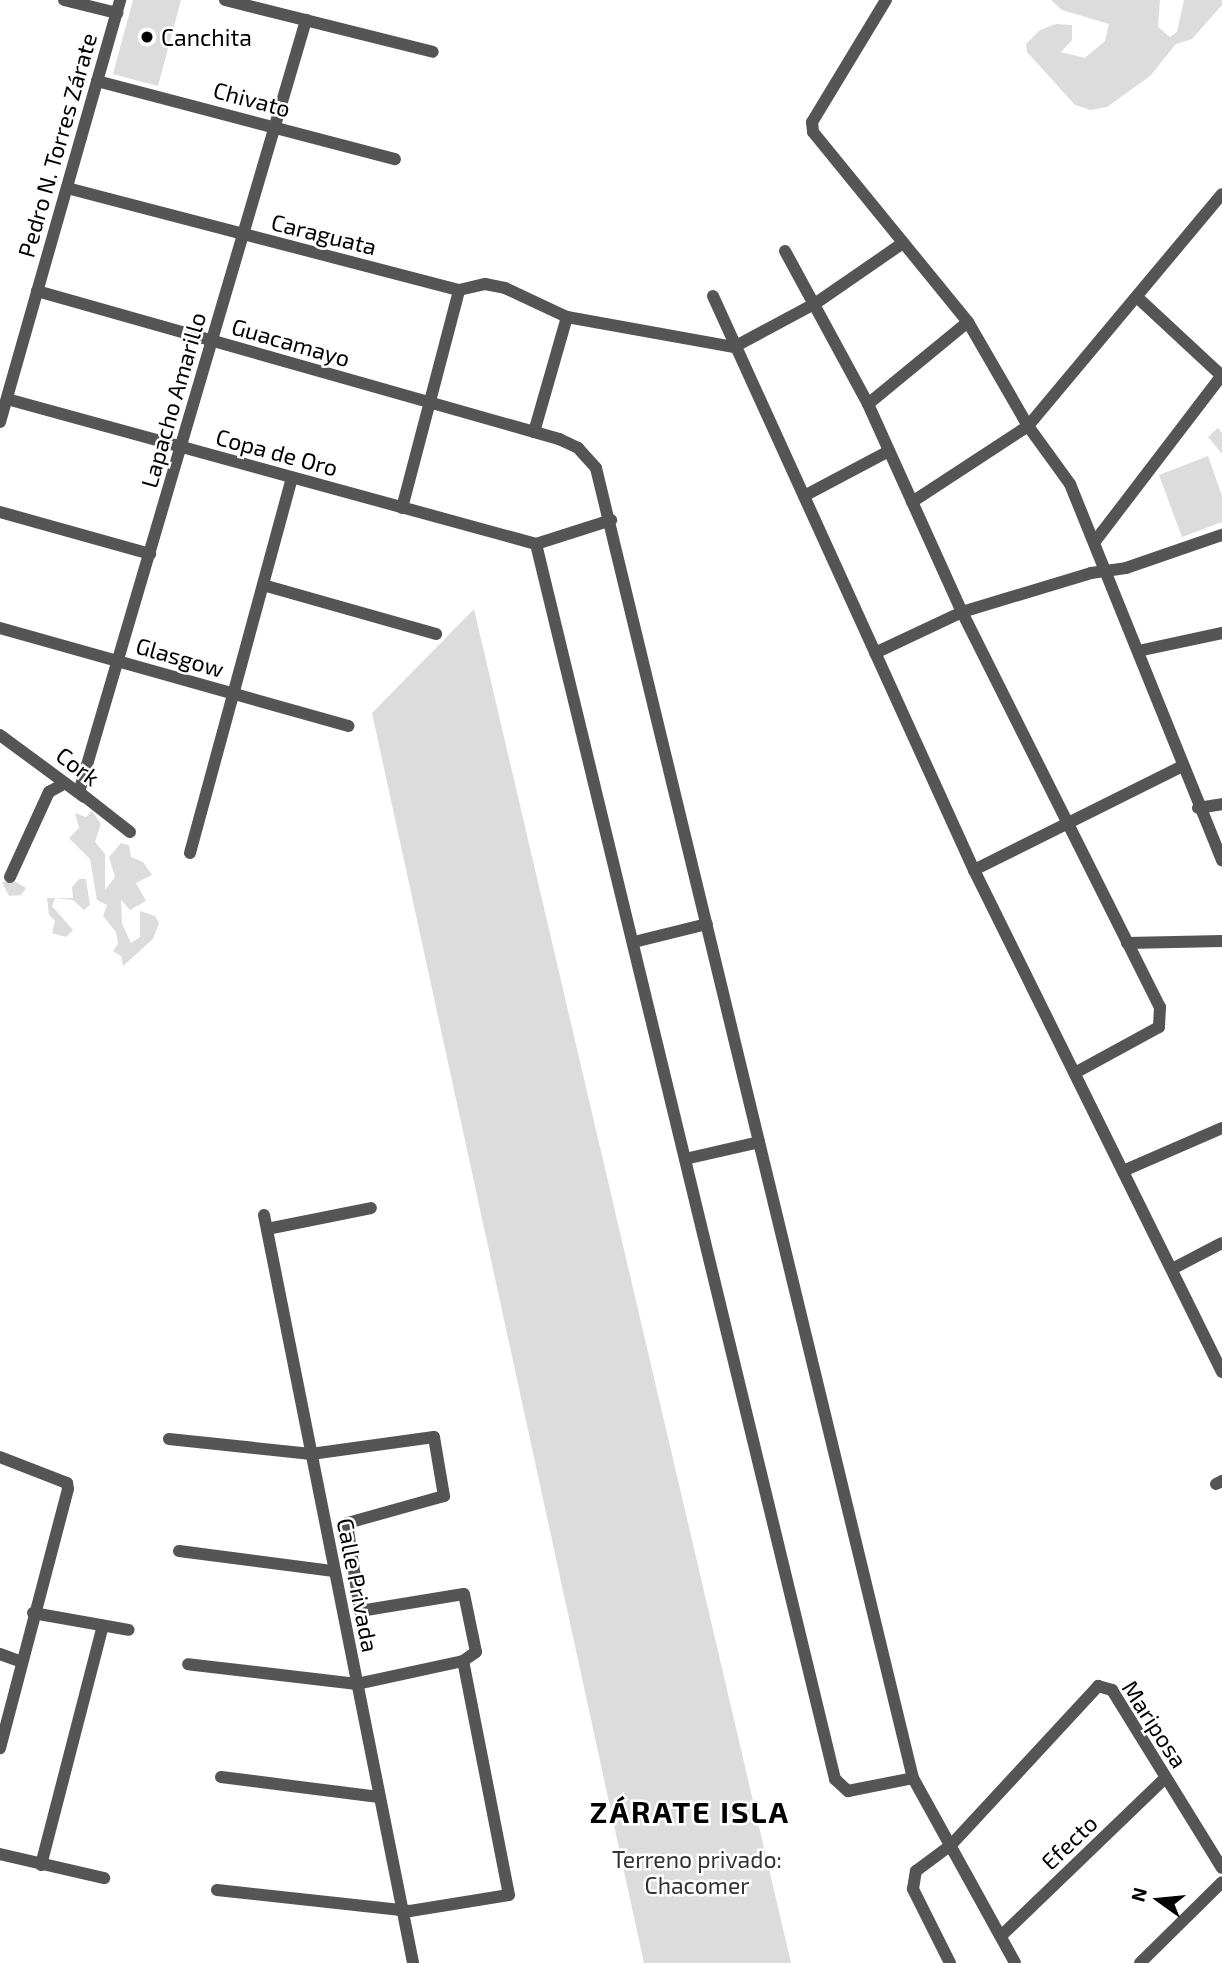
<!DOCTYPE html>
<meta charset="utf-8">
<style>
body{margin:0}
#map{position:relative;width:1222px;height:1963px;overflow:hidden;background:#fff;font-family:"Exo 2",sans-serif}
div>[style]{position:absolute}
.green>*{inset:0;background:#dcdcdc}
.minor>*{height:12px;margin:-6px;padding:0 6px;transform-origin:6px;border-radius:6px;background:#555}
.dots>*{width:19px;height:19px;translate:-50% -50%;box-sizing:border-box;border:4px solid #fff;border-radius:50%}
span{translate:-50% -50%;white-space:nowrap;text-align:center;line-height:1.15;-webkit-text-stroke:5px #fff;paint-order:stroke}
.poi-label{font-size:23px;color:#000}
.left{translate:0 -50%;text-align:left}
.street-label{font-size:23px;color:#000}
.park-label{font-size:23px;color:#333}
.district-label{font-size:30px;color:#000;font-weight:700;letter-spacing:2px}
.north{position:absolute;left:1124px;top:1865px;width:70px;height:70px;-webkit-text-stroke:5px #fff;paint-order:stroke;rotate:285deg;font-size:19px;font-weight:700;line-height:28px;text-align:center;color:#000}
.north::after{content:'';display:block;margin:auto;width:24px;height:32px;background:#000;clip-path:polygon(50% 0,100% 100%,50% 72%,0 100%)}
</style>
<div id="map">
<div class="green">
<i style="clip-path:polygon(133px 0,181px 0,158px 86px,113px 74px)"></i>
<i style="clip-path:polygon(1051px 0,1160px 0,1158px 27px,1170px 37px,1177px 32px,1184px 0,1222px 0,1222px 5px,1192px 39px,1176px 44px,1150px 76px,1107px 107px,1091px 110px,1075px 105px,1027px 52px,1026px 44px,1040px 30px,1056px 24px,1072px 25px,1072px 40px,1061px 52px,1085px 58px,1105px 41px,1109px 24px,1062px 10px)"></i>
<i style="clip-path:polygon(1218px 428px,1222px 433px,1222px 454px,1208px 437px)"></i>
<i style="clip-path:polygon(1208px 456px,1222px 496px,1222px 522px,1182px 537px,1159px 475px)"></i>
<i style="clip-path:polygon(474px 609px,791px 1963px,644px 1963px,372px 713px)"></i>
<i style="clip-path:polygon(92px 811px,101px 824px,95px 842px,105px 854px,105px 890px,115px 877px,109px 857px,121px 843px,129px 845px,131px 857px,143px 862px,152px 875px,136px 883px,146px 901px,130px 910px,121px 900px,122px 924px,131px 943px,140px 937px,140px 911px,155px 916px,159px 923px,153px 939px,123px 966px,121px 956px,113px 951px,118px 944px,116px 932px,103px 916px,107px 905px,97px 900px,90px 859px,69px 838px,79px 828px,75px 813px,86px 817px)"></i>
<i style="clip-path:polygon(79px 879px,86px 879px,90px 905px,84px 910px,73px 900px,55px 898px,52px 906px,73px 930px,66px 937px,52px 933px,55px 921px,49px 915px,47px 898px,73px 898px,72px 887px)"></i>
<i style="clip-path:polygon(2px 882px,16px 882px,26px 888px,21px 895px,9px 896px)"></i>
</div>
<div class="minor">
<i style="left:64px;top:0;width:55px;rotate:13.8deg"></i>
<i style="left:225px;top:0;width:214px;rotate:14deg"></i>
<i style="left:886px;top:0;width:143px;rotate:121.2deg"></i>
<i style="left:812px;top:122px;width:10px;rotate:84deg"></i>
<i style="left:813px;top:132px;width:245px;rotate:50.8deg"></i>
<i style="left:968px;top:322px;width:120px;rotate:60deg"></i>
<i style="left:1028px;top:426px;width:72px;rotate:54.1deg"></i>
<i style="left:1070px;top:484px;width:406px;rotate:68deg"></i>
<i style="left:97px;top:81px;width:308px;rotate:14.7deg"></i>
<i style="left:67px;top:188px;width:405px;rotate:14.6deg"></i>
<i style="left:459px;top:290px;width:27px;rotate:-13deg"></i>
<i style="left:485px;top:284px;width:20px;rotate:11deg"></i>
<i style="left:505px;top:288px;width:68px;rotate:25.1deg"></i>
<i style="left:567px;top:317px;width:170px;rotate:10.2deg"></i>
<i style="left:734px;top:347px;width:93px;rotate:-28.2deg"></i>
<i style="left:816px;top:303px;width:106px;rotate:-34.6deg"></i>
<i style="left:785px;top:251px;width:174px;rotate:61.5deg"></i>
<i style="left:868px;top:404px;width:228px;rotate:65.7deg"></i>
<i style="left:962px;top:612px;width:442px;rotate:63.4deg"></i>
<i style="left:1160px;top:1007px;width:20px;rotate:93deg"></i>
<i style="left:1159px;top:1027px;width:96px;rotate:151.3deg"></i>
<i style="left:37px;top:291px;width:543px;rotate:15.83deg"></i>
<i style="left:559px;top:439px;width:21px;rotate:25deg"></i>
<i style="left:578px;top:448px;width:27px;rotate:48deg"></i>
<i style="left:596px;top:468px;width:1348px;rotate:76.4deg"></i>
<i style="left:913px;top:1778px;width:211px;rotate:61.1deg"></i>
<i style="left:713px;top:296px;width:631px;rotate:65.55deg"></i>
<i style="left:974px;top:870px;width:560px;rotate:63.71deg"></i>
<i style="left:1138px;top:298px;width:115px;rotate:42.9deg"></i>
<i style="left:7px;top:399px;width:549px;rotate:15.33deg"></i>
<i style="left:868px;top:404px;width:129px;rotate:-39.4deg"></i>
<i style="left:0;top:422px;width:439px;rotate:-74.1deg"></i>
<i style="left:534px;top:432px;width:120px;rotate:-74deg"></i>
<i style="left:804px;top:496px;width:94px;rotate:-27.9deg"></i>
<i style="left:912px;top:502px;width:139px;rotate:-33.2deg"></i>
<i style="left:1028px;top:426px;width:302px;rotate:-50.1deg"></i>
<i style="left:402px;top:508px;width:225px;rotate:-75.3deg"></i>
<i style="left:0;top:512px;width:156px;rotate:15.6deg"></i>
<i style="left:1096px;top:540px;width:208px;rotate:-52.6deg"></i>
<i style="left:536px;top:544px;width:1271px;rotate:76.39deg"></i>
<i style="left:835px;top:1779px;width:18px;rotate:43deg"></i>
<i style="left:848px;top:1791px;width:66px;rotate:-11.3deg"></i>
<i style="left:536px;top:544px;width:79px;rotate:-17.7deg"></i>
<i style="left:263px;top:585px;width:180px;rotate:15.8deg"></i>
<i style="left:0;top:628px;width:362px;rotate:15.7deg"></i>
<i style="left:1138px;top:651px;width:86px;rotate:-12.1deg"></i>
<i style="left:875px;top:653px;width:96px;rotate:-25.2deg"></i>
<i style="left:962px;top:612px;width:135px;rotate:-16.8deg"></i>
<i style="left:1091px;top:573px;width:35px;rotate:-8deg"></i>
<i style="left:1126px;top:568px;width:102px;rotate:-19deg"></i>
<i style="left:0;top:735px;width:104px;rotate:36.4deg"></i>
<i style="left:1198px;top:808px;width:24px;rotate:-9deg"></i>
<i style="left:130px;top:832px;width:65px;rotate:-141.9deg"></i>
<i style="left:79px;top:792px;width:805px;rotate:-73.61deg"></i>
<i style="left:190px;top:853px;width:389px;rotate:-74.8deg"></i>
<i style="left:974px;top:870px;width:231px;rotate:-26.5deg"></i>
<i style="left:10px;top:877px;width:94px;rotate:-65.4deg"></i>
<i style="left:49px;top:792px;width:18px;rotate:-29deg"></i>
<i style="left:634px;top:942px;width:75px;rotate:-13.9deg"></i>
<i style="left:1127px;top:943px;width:95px;rotate:-1.2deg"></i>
<i style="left:685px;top:1159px;width:76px;rotate:-12.9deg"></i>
<i style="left:1123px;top:1171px;width:108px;rotate:-23.5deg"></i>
<i style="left:264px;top:1215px;width:763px;rotate:78.73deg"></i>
<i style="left:267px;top:1229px;width:106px;rotate:-11.4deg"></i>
<i style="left:1172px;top:1269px;width:56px;rotate:-27.5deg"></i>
<i style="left:169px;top:1439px;width:143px;rotate:6deg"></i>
<i style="left:311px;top:1454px;width:124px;rotate:-7.9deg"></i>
<i style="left:434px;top:1437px;width:60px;rotate:80.4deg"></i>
<i style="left:444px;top:1496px;width:101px;rotate:164.4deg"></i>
<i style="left:347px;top:1523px;width:89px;rotate:81.6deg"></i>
<i style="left:360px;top:1611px;width:105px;rotate:-9.3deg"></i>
<i style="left:464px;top:1594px;width:59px;rotate:78.3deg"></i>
<i style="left:476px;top:1652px;width:16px;rotate:145deg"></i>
<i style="left:463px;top:1661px;width:108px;rotate:167.8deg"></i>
<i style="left:357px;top:1684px;width:170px;rotate:-173.3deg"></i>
<i style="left:0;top:1457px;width:72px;rotate:21.2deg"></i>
<i style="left:67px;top:1483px;width:6px;rotate:81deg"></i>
<i style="left:68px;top:1489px;width:268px;rotate:104.7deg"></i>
<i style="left:1216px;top:1484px;width:7px;rotate:-27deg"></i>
<i style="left:179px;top:1551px;width:156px;rotate:7.4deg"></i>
<i style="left:33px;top:1613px;width:97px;rotate:10deg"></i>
<i style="left:0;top:1654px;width:23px;rotate:20deg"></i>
<i style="left:221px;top:1777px;width:159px;rotate:7.2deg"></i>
<i style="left:0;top:1854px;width:107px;rotate:13deg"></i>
<i style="left:41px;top:1865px;width:247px;rotate:-75.5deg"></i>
<i style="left:217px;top:1890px;width:194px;rotate:6.2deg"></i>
<i style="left:410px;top:1911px;width:100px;rotate:-9.2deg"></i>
<i style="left:509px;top:1895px;width:238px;rotate:-101.1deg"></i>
<i style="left:1001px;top:1936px;width:228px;rotate:-43.9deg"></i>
<i style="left:950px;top:1963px;width:83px;rotate:-116.6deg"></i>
<i style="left:913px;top:1889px;width:18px;rotate:-81deg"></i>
<i style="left:916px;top:1871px;width:44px;rotate:-36.6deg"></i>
<i style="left:951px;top:1845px;width:217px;rotate:-47.2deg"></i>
<i style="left:1098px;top:1686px;width:15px;rotate:16deg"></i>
<i style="left:1112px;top:1690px;width:209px;rotate:58.3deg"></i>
<i style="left:1140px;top:1963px;width:115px;rotate:-44.6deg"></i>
</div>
<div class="dots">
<i style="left:147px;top:37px;background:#000"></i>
</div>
<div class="poi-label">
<span class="left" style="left:161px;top:37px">Canchita</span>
</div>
<div class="street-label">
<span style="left:252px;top:99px;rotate:15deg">Chivato</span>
<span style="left:57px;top:145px;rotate:-74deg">Pedro N. Torres Zárate</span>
<span style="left:324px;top:234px;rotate:14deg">Caraguata</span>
<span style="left:291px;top:342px;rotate:16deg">Guacamayo</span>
<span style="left:173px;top:400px;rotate:-74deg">Lapacho Amarillo</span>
<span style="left:277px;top:452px;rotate:15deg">Copa de Oro</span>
<span style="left:180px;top:657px;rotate:16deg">Glasgow</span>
<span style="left:78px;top:766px;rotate:37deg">Cork</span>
<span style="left:358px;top:1585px;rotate:79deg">Calle Privada</span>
<span style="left:1155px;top:1724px;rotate:57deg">Mariposa</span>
<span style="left:1069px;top:1842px;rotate:-44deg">Efecto</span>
</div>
<div class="park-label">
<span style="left:697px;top:1872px">Terreno privado:<br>Chacomer</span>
</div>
<div class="district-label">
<span style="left:690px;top:1811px">ZÁRATE ISLA</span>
</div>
<div class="north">N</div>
</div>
